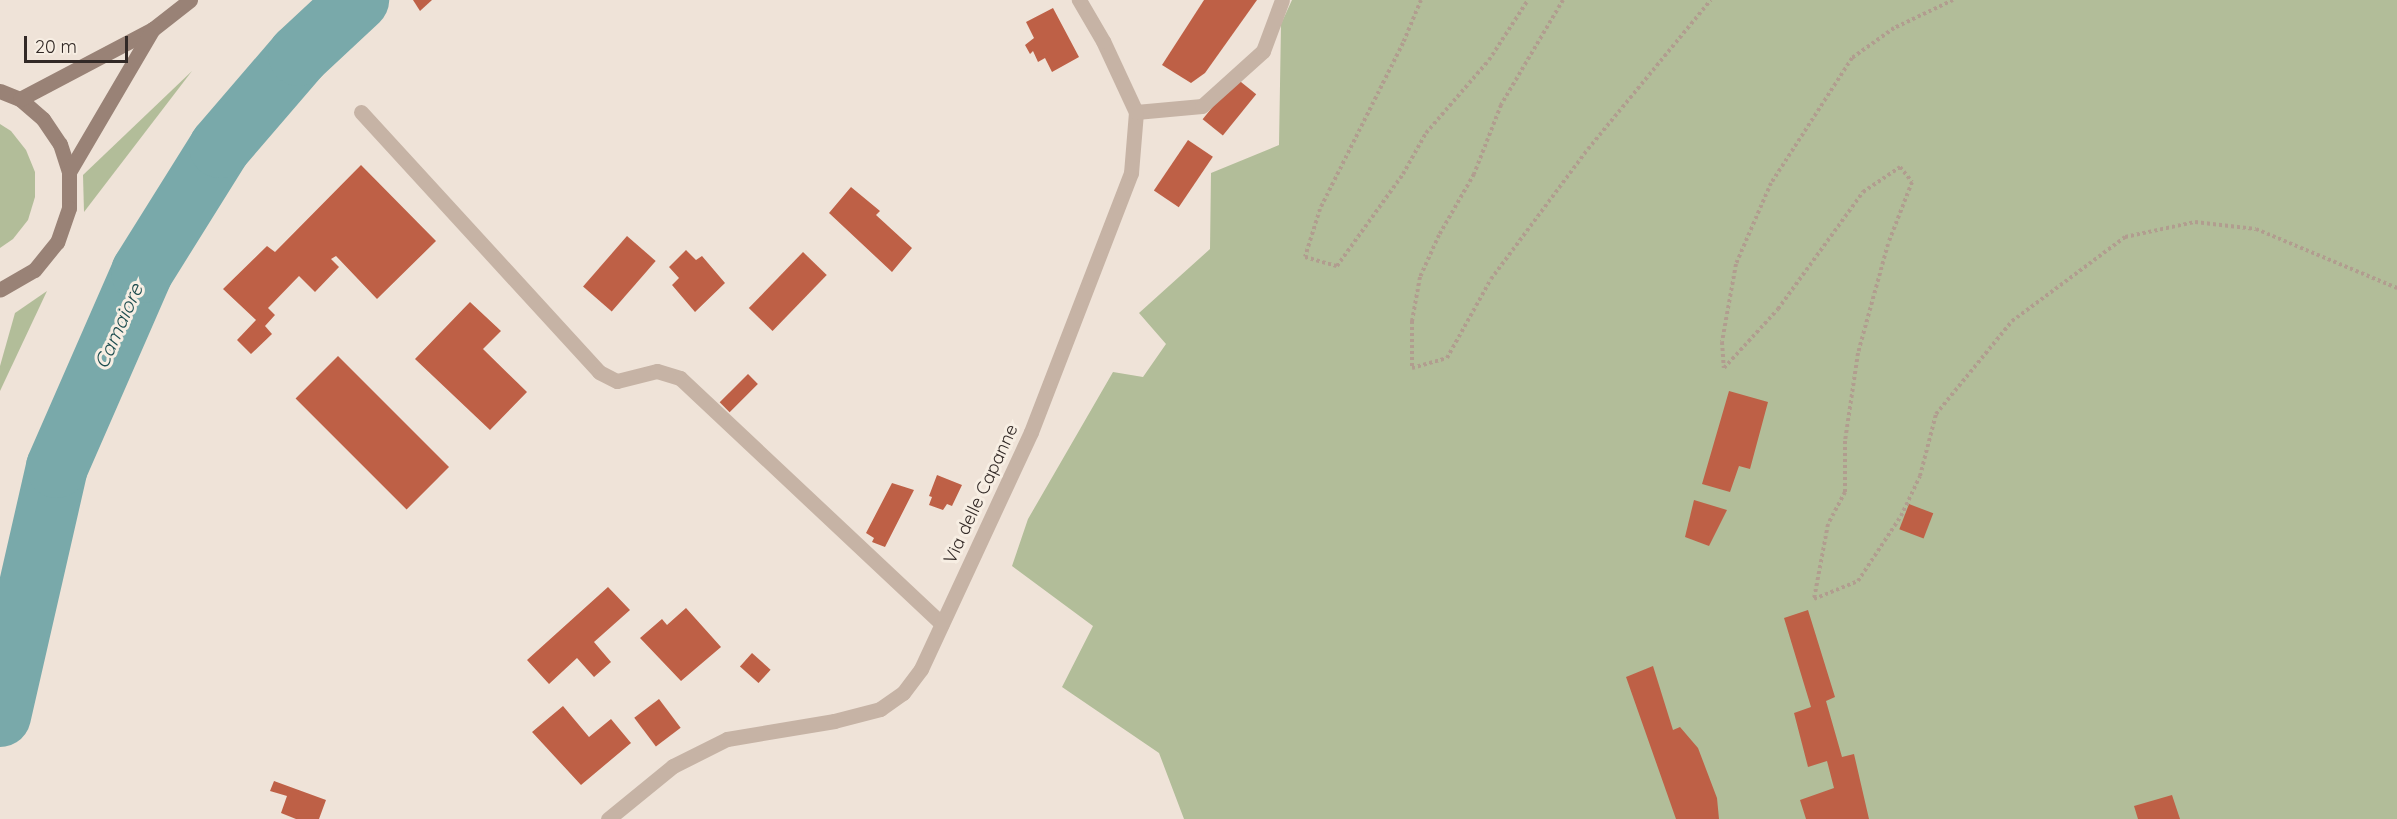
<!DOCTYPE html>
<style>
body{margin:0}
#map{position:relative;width:2397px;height:819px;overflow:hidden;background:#efe3d8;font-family:Quicksand,sans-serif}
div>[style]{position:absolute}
.green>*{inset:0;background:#b2bd99}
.river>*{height:62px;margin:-31px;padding:0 31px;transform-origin:31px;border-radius:31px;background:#79a9aa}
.building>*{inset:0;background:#be6046;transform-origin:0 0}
.path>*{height:4px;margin-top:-2px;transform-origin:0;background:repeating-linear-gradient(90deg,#b19d8f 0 3px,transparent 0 6px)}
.street>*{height:15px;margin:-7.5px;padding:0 7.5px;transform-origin:7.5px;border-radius:7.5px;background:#c6b3a5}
.secondary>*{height:15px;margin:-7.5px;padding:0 7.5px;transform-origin:7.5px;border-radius:7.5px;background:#998276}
span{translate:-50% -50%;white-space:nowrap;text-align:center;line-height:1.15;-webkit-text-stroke:6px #f7eee3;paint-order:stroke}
.street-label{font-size:18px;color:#322926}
.water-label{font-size:20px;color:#1e4e50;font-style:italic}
.scale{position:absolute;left:24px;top:36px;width:104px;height:27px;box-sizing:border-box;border:3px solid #322926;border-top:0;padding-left:8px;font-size:18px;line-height:21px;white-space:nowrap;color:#322926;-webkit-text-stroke:4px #f7eee3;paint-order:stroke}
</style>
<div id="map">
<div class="green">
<i style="clip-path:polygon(1292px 0,2397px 0,2397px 819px,1184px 819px,1159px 753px,1062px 687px,1093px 626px,1012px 566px,1028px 519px,1113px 372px,1143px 377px,1166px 344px,1139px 313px,1210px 249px,1211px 173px,1279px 145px,1281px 24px)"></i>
<i style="clip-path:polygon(192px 71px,84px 212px,83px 175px)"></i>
<i style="clip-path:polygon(0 124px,11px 131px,26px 150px,35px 172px,35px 197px,28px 220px,13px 239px,0 248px)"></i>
<i style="clip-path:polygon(47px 291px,0 391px,0 366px,15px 313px)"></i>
</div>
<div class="river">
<i style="left:0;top:716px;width:255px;rotate:-77.1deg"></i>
<i style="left:57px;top:467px;width:213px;rotate:-66.4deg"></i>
<i style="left:142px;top:272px;width:147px;rotate:-58deg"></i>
<i style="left:220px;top:147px;width:121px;rotate:-49.3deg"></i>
<i style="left:299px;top:55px;width:81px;rotate:-43deg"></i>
</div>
<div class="building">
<i style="clip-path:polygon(413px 0,432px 0,420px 11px)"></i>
<i style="clip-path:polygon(1204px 0,1257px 0,1205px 73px,1191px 83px,1162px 65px)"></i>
<i style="clip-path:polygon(1053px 8px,1079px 57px,1052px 72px,1045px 58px,1038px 62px,1033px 51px,1030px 54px,1025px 45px,1034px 38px,1026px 22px)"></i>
<i style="left:1236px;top:78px;width:26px;height:53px;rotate:39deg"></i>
<i style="left:1188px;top:140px;width:30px;height:61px;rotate:34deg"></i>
<i style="clip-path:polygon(361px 165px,436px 241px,377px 299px,336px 256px,331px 259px,339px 267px,315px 292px,299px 276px,268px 308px,275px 315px,265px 326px,272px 334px,251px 354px,237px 340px,256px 320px,223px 289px,267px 246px,275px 252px)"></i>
<i style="clip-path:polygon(851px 187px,880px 211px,876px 215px,912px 248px,892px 272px,829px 213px)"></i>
<i style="left:627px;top:236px;width:38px;height:67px;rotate:41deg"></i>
<i style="clip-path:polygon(686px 250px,696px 260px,702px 256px,725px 283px,695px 312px,672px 285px,679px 278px,669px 267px)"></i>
<i style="left:803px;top:252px;width:33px;height:78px;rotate:44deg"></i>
<i style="clip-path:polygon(470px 302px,501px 331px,483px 349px,527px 392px,490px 430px,415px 359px)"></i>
<i style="left:338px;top:356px;width:157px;height:60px;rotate:45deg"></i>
<i style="left:748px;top:374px;width:14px;height:40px;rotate:45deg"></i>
<i style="clip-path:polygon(1729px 391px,1768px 402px,1750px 469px,1739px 466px,1730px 492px,1702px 484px)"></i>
<i style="clip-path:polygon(937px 475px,962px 485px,952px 506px,947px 504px,943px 510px,929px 505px,932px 497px,929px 496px)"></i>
<i style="clip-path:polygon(892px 483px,914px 490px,885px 547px,872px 542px,874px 538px,866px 533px)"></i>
<i style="clip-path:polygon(1694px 500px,1727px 510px,1709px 546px,1685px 537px)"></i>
<i style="left:1909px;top:504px;width:26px;height:27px;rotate:21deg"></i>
<i style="clip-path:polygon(608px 587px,630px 610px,594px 642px,611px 662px,594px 677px,577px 658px,549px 684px,527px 660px)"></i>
<i style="clip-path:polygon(686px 608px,721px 647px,681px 681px,640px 638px,662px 619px,667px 625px)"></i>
<i style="clip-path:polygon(1808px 610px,1835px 697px,1826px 701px,1842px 757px,1854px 754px,1869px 819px,1806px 819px,1800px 800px,1834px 788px,1827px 761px,1808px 767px,1794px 713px,1811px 707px,1784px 618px)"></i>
<i style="left:752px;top:653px;width:25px;height:18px;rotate:42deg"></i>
<i style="clip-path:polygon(1653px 666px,1673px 730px,1680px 727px,1698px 748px,1717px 798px,1719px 819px,1676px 819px,1626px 677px)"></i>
<i style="left:659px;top:699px;width:36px;height:31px;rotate:53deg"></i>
<i style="clip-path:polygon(563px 706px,589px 737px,611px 719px,631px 743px,581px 785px,532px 732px)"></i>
<i style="clip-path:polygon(274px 781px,326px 800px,319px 819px,296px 819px,281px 813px,287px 796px,270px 791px)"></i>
<i style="clip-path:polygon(2172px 795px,2180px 819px,2138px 819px,2134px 806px)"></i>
</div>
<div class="path">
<i style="left:1421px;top:0;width:47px;rotate:112.7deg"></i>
<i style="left:1403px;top:43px;width:186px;rotate:116.6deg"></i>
<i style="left:1320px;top:209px;width:50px;rotate:107.4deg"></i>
<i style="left:1305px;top:257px;width:33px;rotate:16deg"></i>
<i style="left:1337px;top:266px;width:113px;rotate:-54.3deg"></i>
<i style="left:1403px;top:174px;width:47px;rotate:-60.7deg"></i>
<i style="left:1426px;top:133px;width:96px;rotate:-49.2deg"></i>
<i style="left:1489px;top:60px;width:72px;rotate:-57deg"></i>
<i style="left:1563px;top:0;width:122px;rotate:120.6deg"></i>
<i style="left:1501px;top:105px;width:74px;rotate:111.4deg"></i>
<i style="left:1474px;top:174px;width:70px;rotate:119.8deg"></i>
<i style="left:1439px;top:235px;width:46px;rotate:114.3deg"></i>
<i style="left:1420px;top:277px;width:45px;rotate:100.3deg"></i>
<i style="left:1412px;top:321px;width:47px;rotate:90deg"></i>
<i style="left:1412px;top:368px;width:36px;rotate:-16deg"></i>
<i style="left:1447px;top:358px;width:90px;rotate:-60.9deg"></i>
<i style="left:1491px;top:279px;width:162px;rotate:-53.3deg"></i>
<i style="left:1588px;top:149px;width:193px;rotate:-50.5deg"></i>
<i style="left:1953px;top:0;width:65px;rotate:154.6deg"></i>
<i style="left:1894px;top:28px;width:52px;rotate:144.5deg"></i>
<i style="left:1852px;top:58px;width:149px;rotate:122.9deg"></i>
<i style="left:1771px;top:183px;width:88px;rotate:113.4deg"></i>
<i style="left:1736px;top:264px;width:79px;rotate:100.2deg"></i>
<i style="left:1722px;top:342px;width:26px;rotate:86deg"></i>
<i style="left:1724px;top:368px;width:80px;rotate:-47.5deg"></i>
<i style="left:1778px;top:309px;width:145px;rotate:-54deg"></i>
<i style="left:1863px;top:192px;width:45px;rotate:-34deg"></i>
<i style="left:1900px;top:167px;width:19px;rotate:51deg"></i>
<i style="left:1912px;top:182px;width:66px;rotate:111.2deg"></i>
<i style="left:1888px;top:244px;width:113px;rotate:105.4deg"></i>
<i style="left:1858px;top:353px;width:89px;rotate:98.4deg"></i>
<i style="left:1845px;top:441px;width:51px;rotate:90deg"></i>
<i style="left:1845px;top:492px;width:36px;rotate:118deg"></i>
<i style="left:1828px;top:524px;width:76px;rotate:100.6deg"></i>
<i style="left:1814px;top:599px;width:48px;rotate:-22.2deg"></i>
<i style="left:1858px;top:581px;width:78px;rotate:-56.5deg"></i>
<i style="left:1901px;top:516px;width:44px;rotate:-64.6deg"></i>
<i style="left:1920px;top:476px;width:64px;rotate:-75.5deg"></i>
<i style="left:1936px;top:414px;width:120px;rotate:-50.7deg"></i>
<i style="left:2012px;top:321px;width:141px;rotate:-36.6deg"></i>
<i style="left:2125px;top:237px;width:72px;rotate:-12.1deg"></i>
<i style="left:2195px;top:222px;width:61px;rotate:6.5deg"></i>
<i style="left:2256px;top:229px;width:153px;rotate:22.7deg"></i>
</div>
<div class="street">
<i style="left:361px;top:112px;width:352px;rotate:47.5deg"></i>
<i style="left:599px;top:372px;width:20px;rotate:27deg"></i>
<i style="left:617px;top:381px;width:41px;rotate:-14deg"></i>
<i style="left:657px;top:371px;width:24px;rotate:17deg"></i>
<i style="left:680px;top:378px;width:359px;rotate:43.2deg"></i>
<i style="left:1136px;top:112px;width:66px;rotate:-5.2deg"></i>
<i style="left:1202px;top:106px;width:82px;rotate:-42deg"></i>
<i style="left:1263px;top:51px;width:54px;rotate:-69.6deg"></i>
<i style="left:608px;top:819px;width:84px;rotate:-39.2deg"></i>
<i style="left:673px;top:766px;width:60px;rotate:-26.6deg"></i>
<i style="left:727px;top:739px;width:109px;rotate:-9.5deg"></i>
<i style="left:834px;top:721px;width:48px;rotate:-14.6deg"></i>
<i style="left:880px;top:709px;width:28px;rotate:-35deg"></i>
<i style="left:903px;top:693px;width:30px;rotate:-53deg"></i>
<i style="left:921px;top:669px;width:261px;rotate:-65.1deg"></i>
<i style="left:1031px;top:432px;width:278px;rotate:-68.9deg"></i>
<i style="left:1131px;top:173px;width:61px;rotate:-85.3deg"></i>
<i style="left:1136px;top:112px;width:78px;rotate:-114.9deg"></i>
<i style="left:1103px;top:41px;width:48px;rotate:-120.3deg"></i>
</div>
<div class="secondary">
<i style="left:0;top:91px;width:22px;rotate:22deg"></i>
<i style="left:20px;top:99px;width:30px;rotate:41deg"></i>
<i style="left:43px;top:119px;width:30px;rotate:56deg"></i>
<i style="left:60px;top:144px;width:29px;rotate:72deg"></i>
<i style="left:69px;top:172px;width:36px;rotate:90deg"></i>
<i style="left:69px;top:208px;width:36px;rotate:109deg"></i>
<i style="left:57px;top:242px;width:36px;rotate:129deg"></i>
<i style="left:34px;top:270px;width:39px;rotate:150deg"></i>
<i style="left:20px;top:99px;width:150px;rotate:-27.8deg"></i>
<i style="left:153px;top:29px;width:47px;rotate:-38.1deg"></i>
<i style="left:69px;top:172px;width:166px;rotate:-59.6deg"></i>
</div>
<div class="street-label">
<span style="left:981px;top:494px;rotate:-65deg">Via delle Capanne</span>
</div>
<div class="water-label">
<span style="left:118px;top:326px;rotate:-66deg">Camaiore</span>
</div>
<div class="scale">20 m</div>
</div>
